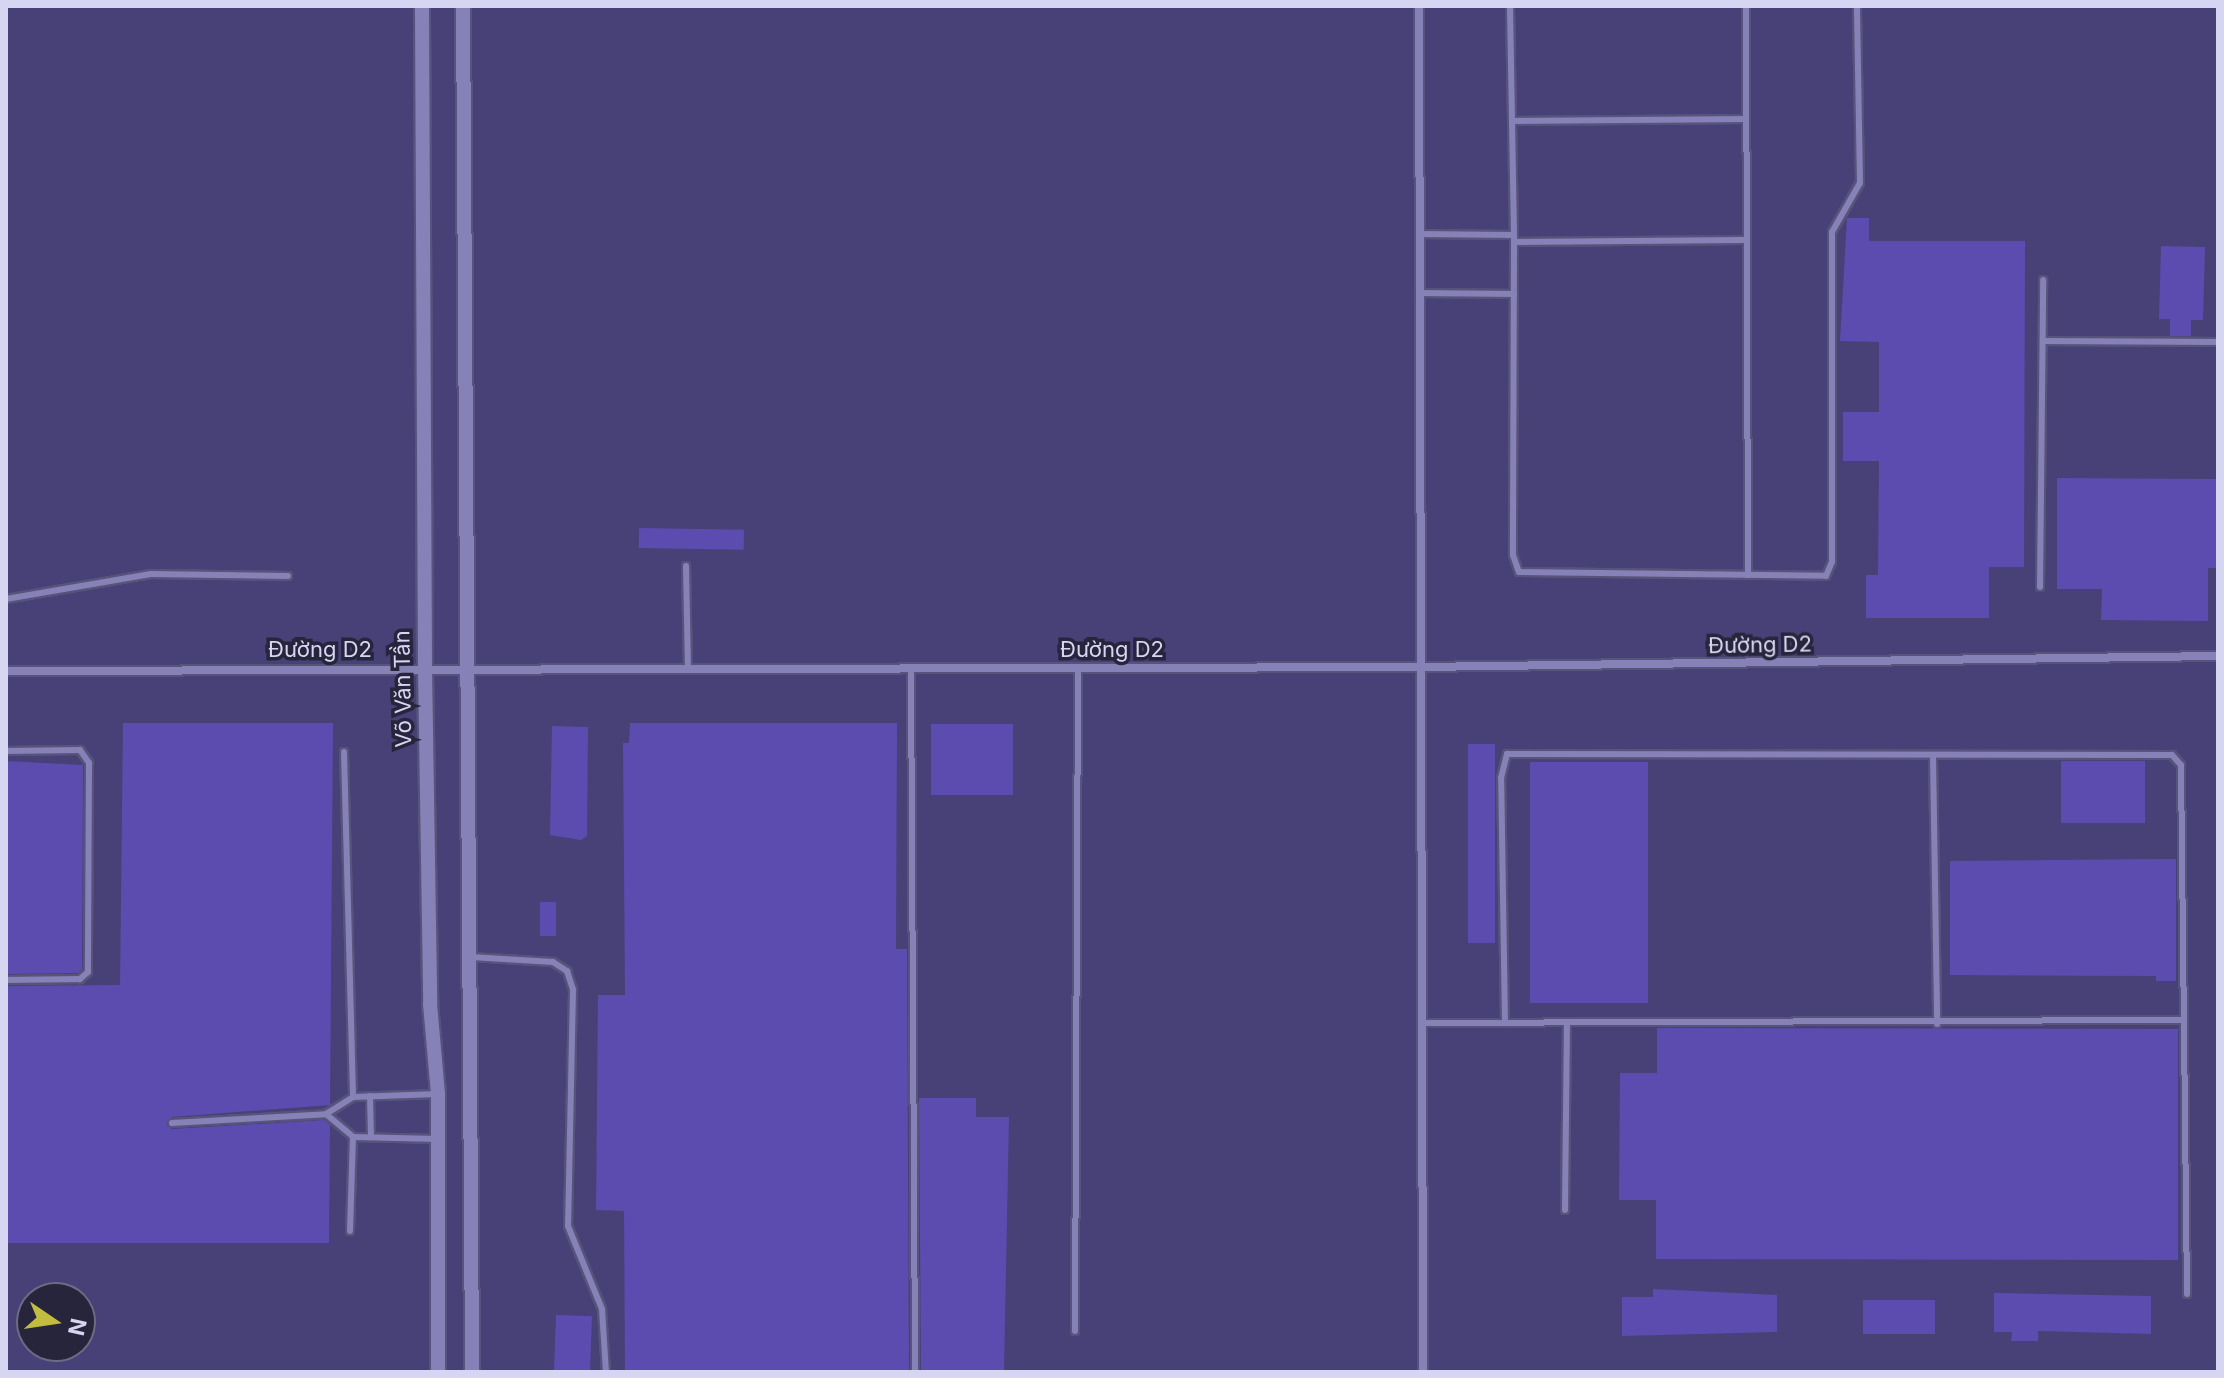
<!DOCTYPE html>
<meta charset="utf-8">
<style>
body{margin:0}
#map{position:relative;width:2224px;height:1378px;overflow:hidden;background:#3f3a69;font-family:Inter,sans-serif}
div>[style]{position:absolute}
.built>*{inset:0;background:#474177}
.building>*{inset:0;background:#5c4caf;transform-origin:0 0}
.roads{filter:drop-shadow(2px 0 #58537a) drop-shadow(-2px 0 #58537a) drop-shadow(0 2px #58537a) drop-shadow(0 -2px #58537a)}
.service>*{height:6px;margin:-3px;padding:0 3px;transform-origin:3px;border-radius:3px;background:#8682b7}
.minor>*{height:8px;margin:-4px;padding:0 4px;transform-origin:4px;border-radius:4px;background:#8682b7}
.tertiary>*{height:14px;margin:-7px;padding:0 7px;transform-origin:7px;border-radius:7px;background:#8682b7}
span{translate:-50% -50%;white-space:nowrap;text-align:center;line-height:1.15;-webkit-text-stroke:7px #27253b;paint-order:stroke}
.street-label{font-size:22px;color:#d6d5f2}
.frame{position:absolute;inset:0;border:8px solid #d6d5f2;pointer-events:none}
.north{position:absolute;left:16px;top:1282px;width:80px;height:80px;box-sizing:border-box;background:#27253b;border:2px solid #6d6b84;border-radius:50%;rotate:103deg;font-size:22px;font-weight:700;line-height:32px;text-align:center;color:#d6d5f2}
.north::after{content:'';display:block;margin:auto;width:28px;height:36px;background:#c2bd3f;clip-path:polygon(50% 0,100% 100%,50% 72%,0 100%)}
</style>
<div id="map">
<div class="built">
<i style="clip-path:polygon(evenodd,6px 6px,2218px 6px,2218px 1372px,6px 1372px,6px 6px,32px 1298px,80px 1298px,80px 1346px,32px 1346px,32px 1298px)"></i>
</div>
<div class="building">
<i style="clip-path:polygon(1847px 218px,1869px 218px,1869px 241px,2025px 241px,2024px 567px,1989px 567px,1989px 618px,1866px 618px,1866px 575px,1878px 575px,1879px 461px,1843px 461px,1843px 412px,1879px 412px,1879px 342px,1840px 341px)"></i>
<i style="clip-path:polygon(2161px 246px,2205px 247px,2203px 320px,2191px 320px,2191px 336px,2170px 336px,2170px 319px,2159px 319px)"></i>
<i style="clip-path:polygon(2057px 478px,2218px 479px,2218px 568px,2208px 568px,2208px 621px,2101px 620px,2102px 589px,2057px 589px)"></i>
<i style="left:639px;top:528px;width:105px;height:20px;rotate:1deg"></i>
<i style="clip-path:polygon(123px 723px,333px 723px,330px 1105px,172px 1117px,166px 1123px,172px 1129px,324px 1120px,330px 1125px,329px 1243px,6px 1243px,6px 986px,120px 985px)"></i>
<i style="clip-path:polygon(630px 723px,897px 723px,896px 949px,907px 949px,909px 1372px,625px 1372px,624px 1211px,596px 1210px,598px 995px,625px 995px,623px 743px,629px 743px)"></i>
<i style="left:931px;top:724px;width:82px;height:71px"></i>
<i style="clip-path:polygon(552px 726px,588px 727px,587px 836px,581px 840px,550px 835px)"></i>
<i style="left:1468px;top:744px;width:27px;height:199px"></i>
<i style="clip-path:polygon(6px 761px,83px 765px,82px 969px,78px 973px,6px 974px)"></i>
<i style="left:2061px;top:761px;width:84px;height:62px"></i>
<i style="left:1530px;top:762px;width:118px;height:241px"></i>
<i style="clip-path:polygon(2160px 859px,2176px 859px,2176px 981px,2156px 981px,2156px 976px,1950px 975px,1950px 861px)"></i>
<i style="left:540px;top:902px;width:16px;height:34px"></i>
<i style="clip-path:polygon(1657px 1028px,2178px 1029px,2178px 1260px,1656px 1259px,1656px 1200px,1619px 1200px,1620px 1073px,1657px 1073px)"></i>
<i style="clip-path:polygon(919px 1098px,976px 1098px,976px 1117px,1009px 1117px,1004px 1372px,921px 1372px)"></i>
<i style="clip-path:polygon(1653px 1289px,1777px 1295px,1777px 1332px,1622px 1336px,1622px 1297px,1653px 1297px)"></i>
<i style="clip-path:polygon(1994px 1293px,2151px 1296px,2151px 1334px,2038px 1331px,2038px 1341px,2011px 1341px,2012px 1332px,1994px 1332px)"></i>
<i style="left:1863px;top:1300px;width:72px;height:34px"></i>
<i style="left:556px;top:1315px;width:36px;height:57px;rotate:2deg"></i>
</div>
<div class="roads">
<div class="service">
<i style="left:1510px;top:6px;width:236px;rotate:89deg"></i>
<i style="left:1514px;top:242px;width:229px;rotate:-0.5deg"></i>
<i style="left:1746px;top:6px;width:569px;rotate:89.8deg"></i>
<i style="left:1512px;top:121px;width:234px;rotate:-0.5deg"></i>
<i style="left:1419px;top:234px;width:95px;rotate:0.6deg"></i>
<i style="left:1514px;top:242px;width:313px;rotate:90.2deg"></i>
<i style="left:1513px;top:555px;width:18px;rotate:71deg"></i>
<i style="left:1519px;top:572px;width:307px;rotate:0.7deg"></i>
<i style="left:1826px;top:576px;width:15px;rotate:-67deg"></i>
<i style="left:1832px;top:562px;width:330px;rotate:-90deg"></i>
<i style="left:1832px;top:232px;width:56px;rotate:-60.3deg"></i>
<i style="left:1860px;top:183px;width:177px;rotate:-91deg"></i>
<i style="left:1419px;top:293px;width:95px;rotate:0.6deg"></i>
<i style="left:2043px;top:341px;width:175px;rotate:0.3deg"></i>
<i style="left:686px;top:566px;width:103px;rotate:88.9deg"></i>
<i style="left:2040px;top:587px;width:307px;rotate:-89.4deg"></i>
<i style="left:6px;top:599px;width:147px;rotate:-9.8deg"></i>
<i style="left:151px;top:574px;width:137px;rotate:0.8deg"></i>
<i style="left:911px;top:668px;width:704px;rotate:89.67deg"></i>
<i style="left:6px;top:751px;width:74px;rotate:-0.8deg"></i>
<i style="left:80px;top:750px;width:16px;rotate:55deg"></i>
<i style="left:89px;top:763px;width:209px;rotate:90.3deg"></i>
<i style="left:88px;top:972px;width:11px;rotate:139deg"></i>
<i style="left:80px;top:979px;width:74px;rotate:179.2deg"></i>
<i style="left:344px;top:752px;width:345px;rotate:88.5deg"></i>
<i style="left:1933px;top:756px;width:268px;rotate:89.1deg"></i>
<i style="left:471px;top:957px;width:82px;rotate:3.5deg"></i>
<i style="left:553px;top:962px;width:17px;rotate:33deg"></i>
<i style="left:567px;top:971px;width:20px;rotate:72deg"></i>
<i style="left:573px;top:990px;width:236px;rotate:91.2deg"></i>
<i style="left:568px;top:1226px;width:90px;rotate:67.7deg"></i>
<i style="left:602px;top:1309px;width:63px;rotate:86.4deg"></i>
<i style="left:1422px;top:1023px;width:761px;rotate:-0.23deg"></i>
<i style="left:1505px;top:1023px;width:245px;rotate:-90.9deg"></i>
<i style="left:1501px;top:778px;width:25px;rotate:-76deg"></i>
<i style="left:1507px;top:754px;width:665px;rotate:0.09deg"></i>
<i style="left:2172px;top:755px;width:13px;rotate:48deg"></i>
<i style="left:2181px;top:765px;width:529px;rotate:89.35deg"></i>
<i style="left:370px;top:1096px;width:41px;rotate:88.6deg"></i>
<i style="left:326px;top:1114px;width:35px;rotate:40deg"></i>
<i style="left:353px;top:1137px;width:85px;rotate:1.3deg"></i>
<i style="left:172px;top:1123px;width:154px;rotate:-3.3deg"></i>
<i style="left:326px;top:1114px;width:32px;rotate:-32deg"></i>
<i style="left:353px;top:1097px;width:85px;rotate:-2deg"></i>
<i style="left:1565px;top:1210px;width:186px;rotate:-89.4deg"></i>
<i style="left:350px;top:1231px;width:94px;rotate:-88.2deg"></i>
<i style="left:1075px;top:1331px;width:663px;rotate:-89.74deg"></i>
</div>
<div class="minor">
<i style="left:1419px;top:6px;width:1366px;rotate:89.83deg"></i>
<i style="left:6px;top:671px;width:1414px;rotate:-0.16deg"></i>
<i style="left:1420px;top:667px;width:798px;rotate:-0.79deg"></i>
</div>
<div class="tertiary">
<i style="left:422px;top:6px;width:662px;rotate:89.74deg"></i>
<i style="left:425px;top:668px;width:336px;rotate:89.1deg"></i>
<i style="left:430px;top:1004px;width:90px;rotate:84.9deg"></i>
<i style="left:438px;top:1094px;width:278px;rotate:90deg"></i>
<i style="left:463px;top:6px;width:1366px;rotate:89.62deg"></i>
</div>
</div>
<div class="street-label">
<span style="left:1760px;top:645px;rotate:-1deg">Đường D2</span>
<span style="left:320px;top:650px">Đường D2</span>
<span style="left:1112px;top:650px">Đường D2</span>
<span style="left:403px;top:689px;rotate:-91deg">Võ Văn Tần</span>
</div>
<div class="frame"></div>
<div class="north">N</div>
</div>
